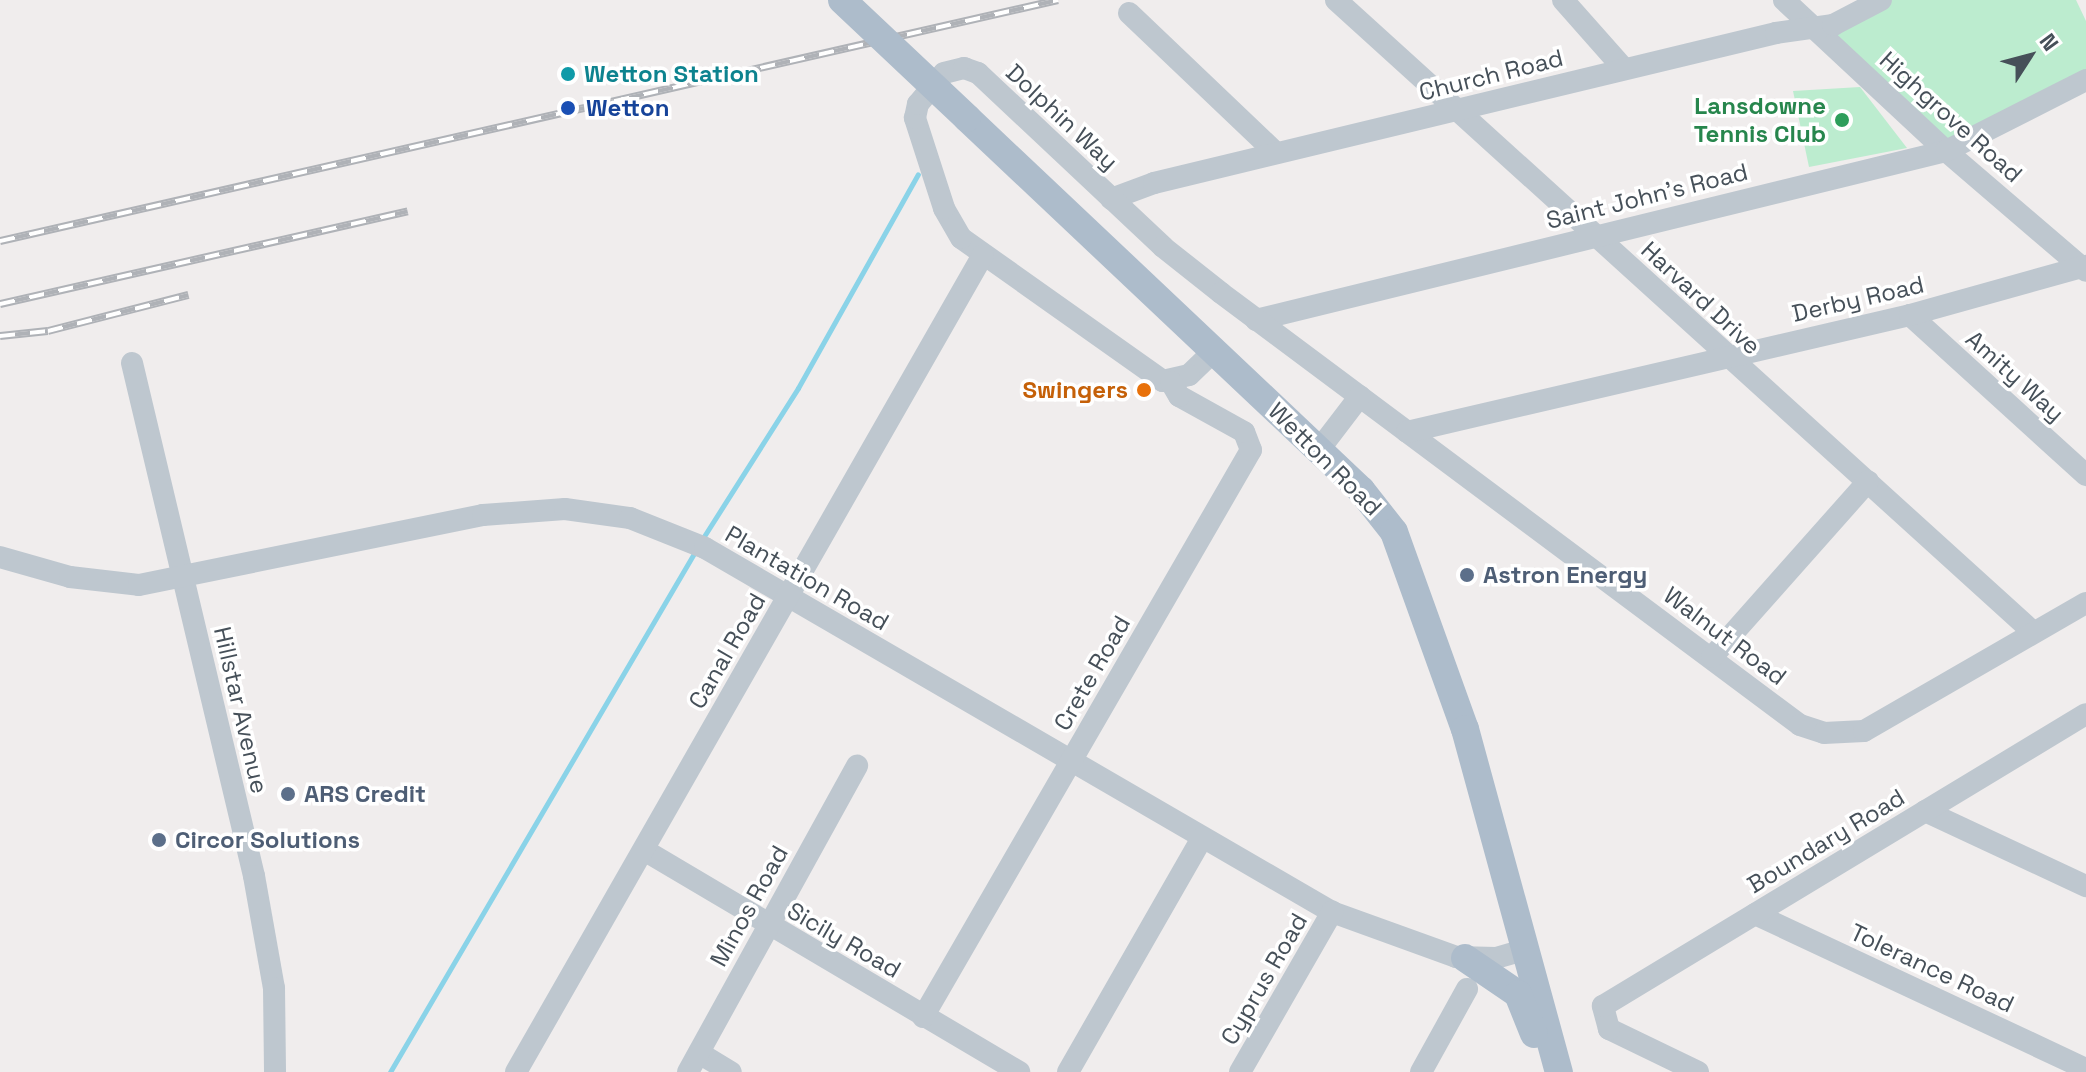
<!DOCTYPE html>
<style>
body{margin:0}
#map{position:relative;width:2086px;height:1072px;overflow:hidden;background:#f0eded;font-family:"Space Grotesk",sans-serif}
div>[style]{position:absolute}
.green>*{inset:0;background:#bceccf}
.stream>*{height:5px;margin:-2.5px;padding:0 2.5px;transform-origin:2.5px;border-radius:2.5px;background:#8ad3e8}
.minor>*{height:22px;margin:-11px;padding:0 11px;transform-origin:11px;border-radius:11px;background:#bec7cf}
.major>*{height:28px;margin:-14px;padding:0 14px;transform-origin:14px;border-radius:14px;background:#adbccb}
.rail>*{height:8px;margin-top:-4px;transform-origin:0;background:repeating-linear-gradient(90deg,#fff 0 15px,#afb2b7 0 30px);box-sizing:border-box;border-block:2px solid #afb2b7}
.major-bridge>*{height:28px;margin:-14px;padding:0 14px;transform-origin:14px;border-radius:14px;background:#adbccb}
.dots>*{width:22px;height:22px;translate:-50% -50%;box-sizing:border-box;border:4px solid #fff;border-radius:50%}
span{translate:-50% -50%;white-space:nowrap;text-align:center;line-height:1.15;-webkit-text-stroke:7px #fff;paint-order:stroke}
.culture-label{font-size:24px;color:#0d838f;font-weight:700}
.left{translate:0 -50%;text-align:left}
.street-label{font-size:24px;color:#465059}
.leisure-label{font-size:24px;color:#27864d;font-weight:700}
.right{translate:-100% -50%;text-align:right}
.transit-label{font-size:24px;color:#164399;font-weight:700}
.food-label{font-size:24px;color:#c56008;font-weight:700}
.service-label{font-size:24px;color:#4e5e75;font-weight:700}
.north{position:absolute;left:1990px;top:16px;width:80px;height:80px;-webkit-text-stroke:6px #fff;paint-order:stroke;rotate:54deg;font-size:22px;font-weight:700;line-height:32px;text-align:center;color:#465059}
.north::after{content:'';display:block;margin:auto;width:28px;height:36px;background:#465059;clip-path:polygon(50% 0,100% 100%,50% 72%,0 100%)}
</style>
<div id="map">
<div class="green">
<i style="clip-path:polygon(1881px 0,2076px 0,2086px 21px,2086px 84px,1950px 154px,1816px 29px)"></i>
<i style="clip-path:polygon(1860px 87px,1907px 148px,1809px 167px,1793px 91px)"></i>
</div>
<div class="stream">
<i style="left:701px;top:541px;width:181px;rotate:-57.6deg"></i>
<i style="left:798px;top:388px;width:245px;rotate:-60.7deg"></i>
<i style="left:390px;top:1072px;width:605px;rotate:-59.62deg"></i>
</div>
<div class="minor">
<i style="left:1336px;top:0;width:941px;rotate:42.2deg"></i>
<i style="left:1563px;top:0;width:92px;rotate:48.5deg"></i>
<i style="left:1784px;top:0;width:221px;rotate:43deg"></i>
<i style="left:1946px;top:151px;width:184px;rotate:40.6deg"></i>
<i style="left:1129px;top:13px;width:203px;rotate:43.6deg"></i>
<i style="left:1111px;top:199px;width:46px;rotate:-20.4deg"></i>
<i style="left:1154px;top:183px;width:640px;rotate:-13.56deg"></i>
<i style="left:1776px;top:33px;width:58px;rotate:-8deg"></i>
<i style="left:1833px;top:25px;width:54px;rotate:-27.5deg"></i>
<i style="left:1910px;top:315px;width:238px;rotate:42.3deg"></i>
<i style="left:1256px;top:320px;width:710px;rotate:-13.76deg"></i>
<i style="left:1946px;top:151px;width:157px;rotate:-26.9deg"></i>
<i style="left:1215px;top:350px;width:36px;rotate:136deg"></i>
<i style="left:1189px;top:375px;width:27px;rotate:167deg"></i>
<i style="left:1163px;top:381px;width:247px;rotate:-144.7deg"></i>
<i style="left:961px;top:238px;width:34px;rotate:-120deg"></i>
<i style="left:944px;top:208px;width:95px;rotate:-107.9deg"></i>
<i style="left:915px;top:118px;width:14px;rotate:-78deg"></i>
<i style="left:918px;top:104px;width:40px;rotate:-50deg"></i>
<i style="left:944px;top:73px;width:21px;rotate:-14deg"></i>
<i style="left:964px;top:68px;width:15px;rotate:20deg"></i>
<i style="left:978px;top:73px;width:254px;rotate:43.2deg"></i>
<i style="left:1163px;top:247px;width:74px;rotate:38.4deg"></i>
<i style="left:1221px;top:293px;width:722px;rotate:36.73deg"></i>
<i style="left:1800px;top:725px;width:25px;rotate:18deg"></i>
<i style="left:1824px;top:733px;width:40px;rotate:-2.9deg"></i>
<i style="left:1864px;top:731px;width:256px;rotate:-30deg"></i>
<i style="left:132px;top:363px;width:527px;rotate:76.62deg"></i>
<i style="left:254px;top:876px;width:114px;rotate:79.9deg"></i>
<i style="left:274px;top:988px;width:84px;rotate:89.3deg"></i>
<i style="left:1407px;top:432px;width:516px;rotate:-13.09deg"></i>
<i style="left:1910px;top:315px;width:183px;rotate:-15.6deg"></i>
<i style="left:1318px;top:451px;width:69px;rotate:-52.6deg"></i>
<i style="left:0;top:557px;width:73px;rotate:15.9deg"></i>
<i style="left:70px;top:577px;width:69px;rotate:6.6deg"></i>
<i style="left:139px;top:585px;width:351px;rotate:-11.5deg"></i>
<i style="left:483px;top:515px;width:82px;rotate:-4.2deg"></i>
<i style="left:565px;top:509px;width:66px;rotate:7.9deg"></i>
<i style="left:630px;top:518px;width:81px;rotate:21.8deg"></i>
<i style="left:705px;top:548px;width:725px;rotate:30.14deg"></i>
<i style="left:1332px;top:912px;width:132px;rotate:19.9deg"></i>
<i style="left:1456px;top:957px;width:40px;rotate:1.4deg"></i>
<i style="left:1496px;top:958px;width:32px;rotate:-16deg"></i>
<i style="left:1712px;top:657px;width:235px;rotate:-48.4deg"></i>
<i style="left:1925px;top:811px;width:178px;rotate:25deg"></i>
<i style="left:644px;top:850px;width:436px;rotate:30.6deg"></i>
<i style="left:1755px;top:914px;width:365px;rotate:25.1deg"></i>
<i style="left:923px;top:1017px;width:655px;rotate:-59.95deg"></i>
<i style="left:1251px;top:450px;width:19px;rotate:-111deg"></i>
<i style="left:1244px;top:432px;width:74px;rotate:-151deg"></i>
<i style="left:1179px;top:396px;width:16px;rotate:-120deg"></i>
<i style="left:699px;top:1053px;width:37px;rotate:31deg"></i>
<i style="left:516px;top:1072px;width:941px;rotate:-60.25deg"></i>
<i style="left:688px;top:1072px;width:350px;rotate:-61.1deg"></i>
<i style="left:1068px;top:1072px;width:270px;rotate:-60.2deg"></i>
<i style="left:1240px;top:1072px;width:185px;rotate:-60.1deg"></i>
<i style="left:1421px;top:1072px;width:95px;rotate:-61deg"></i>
<i style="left:1698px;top:1072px;width:99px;rotate:-154.2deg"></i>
<i style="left:1609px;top:1029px;width:24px;rotate:-105deg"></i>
<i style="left:1603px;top:1006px;width:564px;rotate:-31.16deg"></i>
</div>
<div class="major">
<i style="left:967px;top:118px;width:542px;rotate:43.35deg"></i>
<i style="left:1361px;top:490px;width:53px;rotate:51.8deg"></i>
<i style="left:1394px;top:532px;width:209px;rotate:70.2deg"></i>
<i style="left:1465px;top:729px;width:356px;rotate:74.7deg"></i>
<i style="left:1465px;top:958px;width:64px;rotate:34.2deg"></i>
<i style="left:1518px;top:994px;width:43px;rotate:68.2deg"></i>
</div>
<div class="rail">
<i style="left:0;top:241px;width:1085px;rotate:-12.83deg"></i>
<i style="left:0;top:304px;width:418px;rotate:-12.8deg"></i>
<i style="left:0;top:336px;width:48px;rotate:-5.9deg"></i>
<i style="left:48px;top:331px;width:145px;rotate:-14.4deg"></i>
</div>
<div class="major-bridge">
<i style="left:842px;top:0;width:172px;rotate:43.3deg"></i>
</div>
<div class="dots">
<i style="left:568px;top:74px;background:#0f9aa8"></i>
<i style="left:568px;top:108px;background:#1a4fb4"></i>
<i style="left:1842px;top:120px;background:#2e9e5b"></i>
<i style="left:1144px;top:390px;background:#e8710a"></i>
<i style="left:1467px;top:575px;background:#5c6f8a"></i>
<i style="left:288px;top:794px;background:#5c6f8a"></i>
<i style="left:159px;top:840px;background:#5c6f8a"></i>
</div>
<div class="culture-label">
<span class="left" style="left:584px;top:74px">Wetton Station</span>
</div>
<div class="street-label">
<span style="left:1491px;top:75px;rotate:-14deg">Church Road</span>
<span style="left:1062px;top:117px;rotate:43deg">Dolphin Way</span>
<span style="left:1951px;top:117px;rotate:42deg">Highgrove Road</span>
<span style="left:1647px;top:196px;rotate:-14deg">Saint John's Road</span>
<span style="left:1701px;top:298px;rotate:43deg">Harvard Drive</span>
<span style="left:1858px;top:299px;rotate:-13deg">Derby Road</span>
<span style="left:2015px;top:376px;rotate:42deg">Amity Way</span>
<span style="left:1325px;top:459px;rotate:45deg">Wetton Road</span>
<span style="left:807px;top:578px;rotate:30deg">Plantation Road</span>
<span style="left:1725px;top:636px;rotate:37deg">Walnut Road</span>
<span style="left:727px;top:651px;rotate:-60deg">Canal Road</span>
<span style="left:1092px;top:673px;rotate:-60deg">Crete Road</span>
<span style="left:241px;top:710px;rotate:77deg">Hillstar Avenue</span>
<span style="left:1826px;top:841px;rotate:-31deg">Boundary Road</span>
<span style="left:749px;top:906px;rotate:-61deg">Minos Road</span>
<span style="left:844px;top:940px;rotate:30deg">Sicily Road</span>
<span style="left:1932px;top:968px;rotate:25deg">Tolerance Road</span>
<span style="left:1264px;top:979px;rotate:-60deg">Cyprus Road</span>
</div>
<div class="leisure-label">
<span class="right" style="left:1826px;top:120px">Lansdowne<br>Tennis Club</span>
</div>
<div class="transit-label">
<span class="left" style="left:586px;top:108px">Wetton</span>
</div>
<div class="food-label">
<span class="right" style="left:1128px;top:390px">Swingers</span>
</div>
<div class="service-label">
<span class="left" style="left:1483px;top:575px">Astron Energy</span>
<span class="left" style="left:304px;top:794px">ARS Credit</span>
<span class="left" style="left:175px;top:840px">Circor Solutions</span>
</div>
<div class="north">N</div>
</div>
